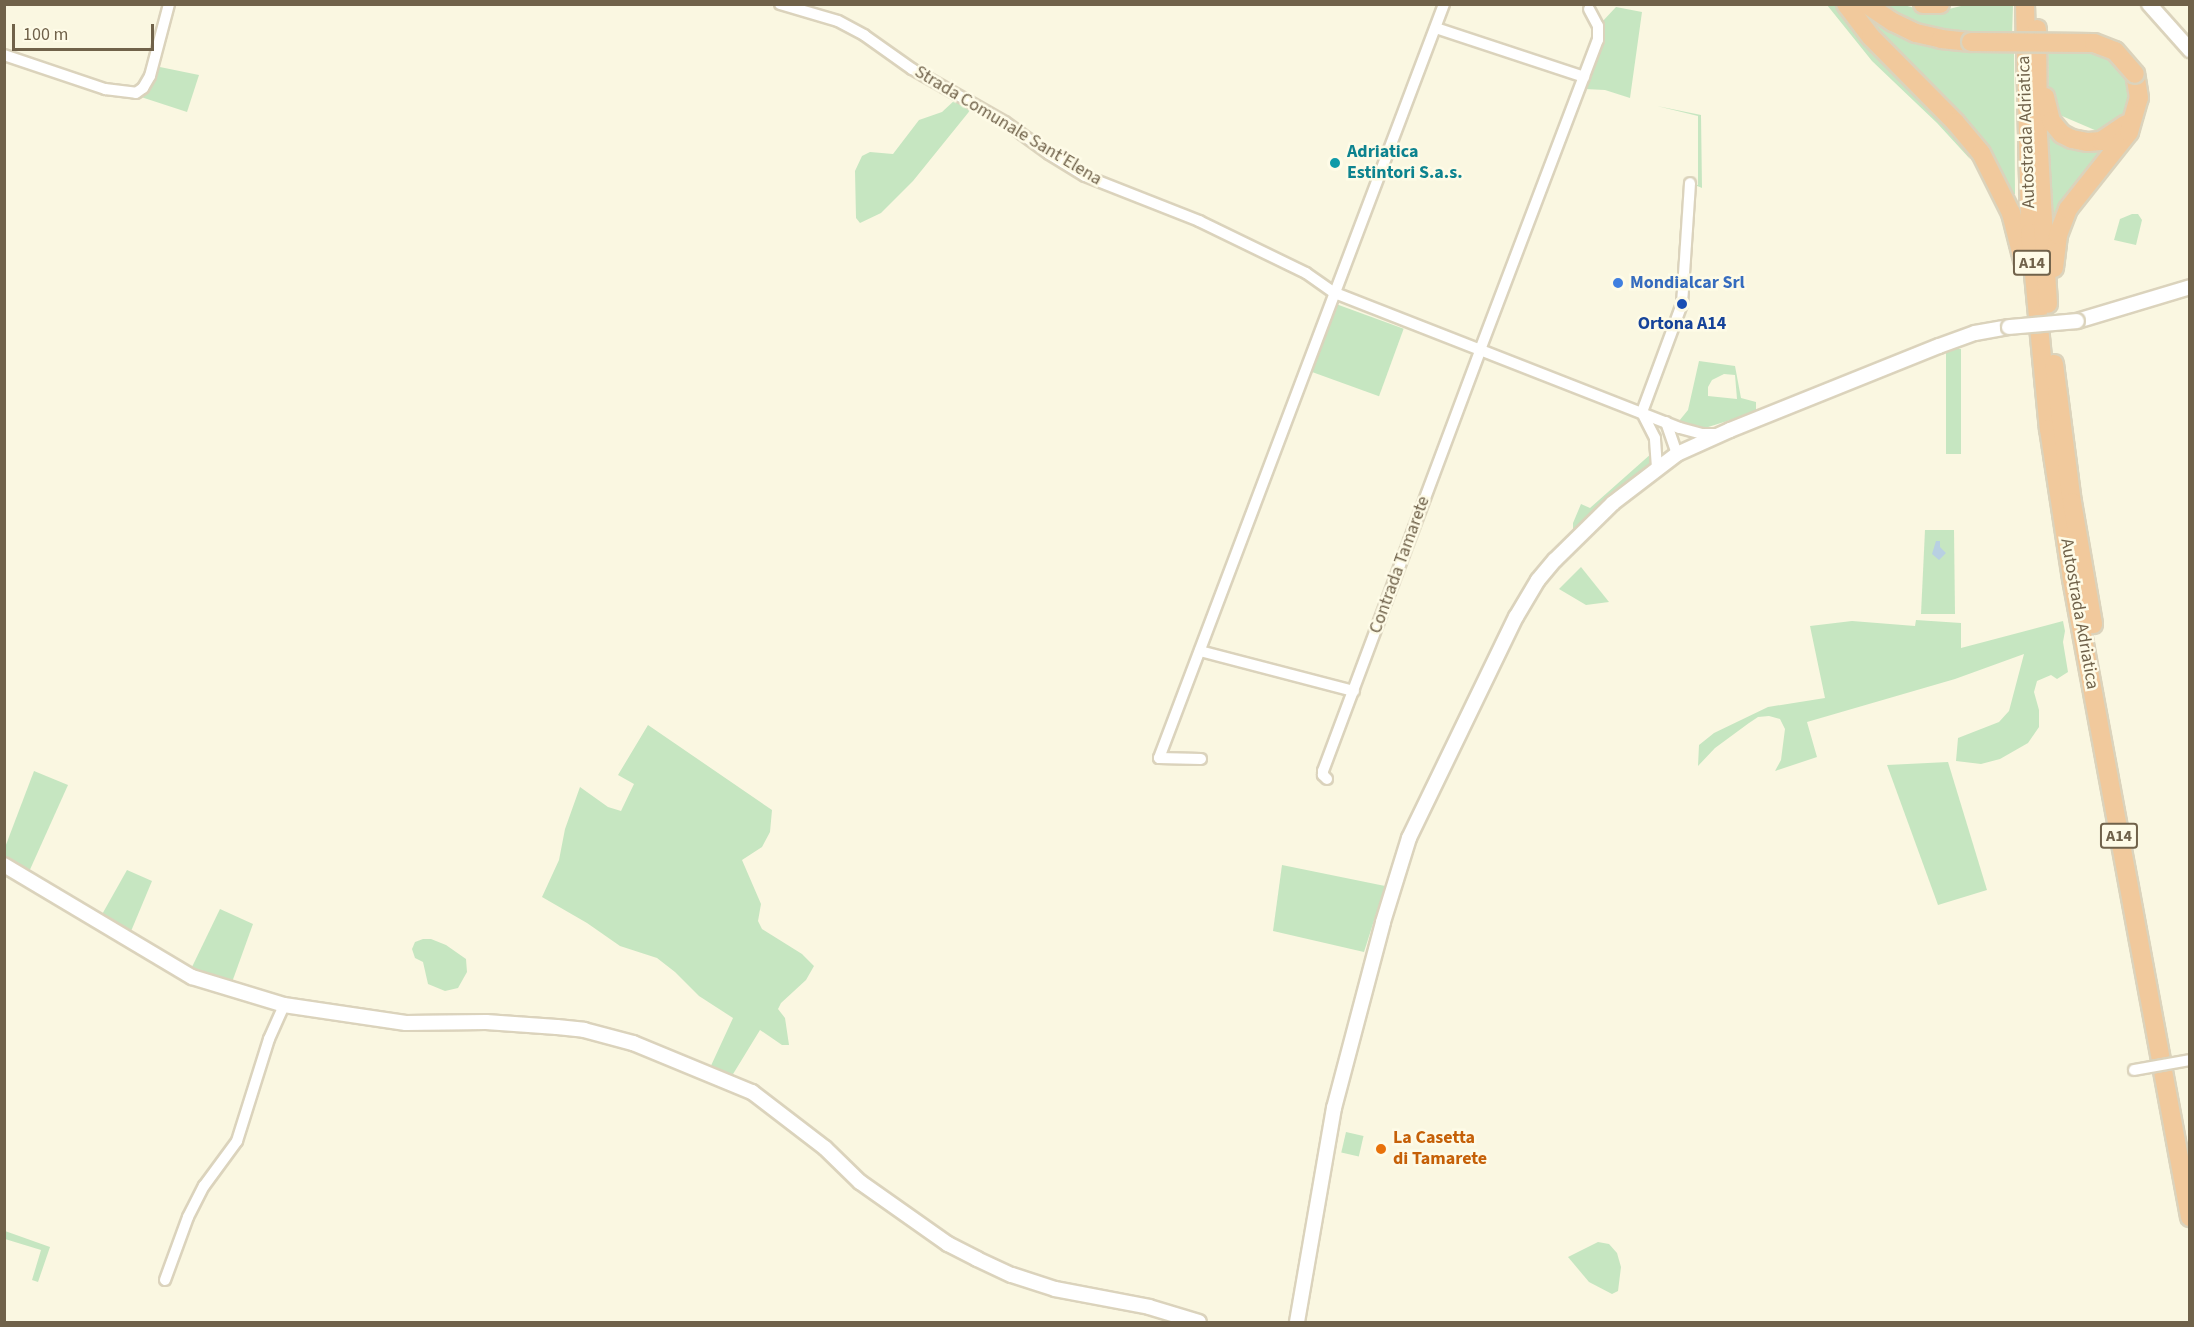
<!DOCTYPE html>
<style>
body{margin:0}
#map{position:relative;width:2194px;height:1327px;overflow:hidden;background:#faf7e1;font-family:"Source Sans 3",sans-serif}
div>[style]{position:absolute}
.green>*{inset:0;background:#c6e6c1;transform-origin:0 0}
.water>*{inset:0;background:#b8d0e2}
.roads{filter:drop-shadow(2px 0 #dbd3bc) drop-shadow(-2px 0 #dbd3bc) drop-shadow(0 2px #dbd3bc) drop-shadow(0 -2px #dbd3bc)}
.street>*{height:10px;margin:-5px;padding:0 5px;transform-origin:5px;border-radius:5px;background:#fff}
.secondary>*{height:14px;margin:-7px;padding:0 7px;transform-origin:7px;border-radius:7px;background:#fff}
.highway>*{height:18px;margin:-9px;padding:0 9px;transform-origin:9px;border-radius:9px;background:#f1c99c}
.bridges{filter:drop-shadow(2px 0 #dbd3bc) drop-shadow(-2px 0 #dbd3bc) drop-shadow(0 2px #dbd3bc) drop-shadow(0 -2px #dbd3bc)}
.street-bridge>*{height:10px;margin:-5px;padding:0 5px;transform-origin:5px;border-radius:5px;background:#fff}
.secondary-bridge>*{height:14px;margin:-7px;padding:0 7px;transform-origin:7px;border-radius:7px;background:#fff}
.highway-bridge>*{height:18px;margin:-9px;padding:0 9px;transform-origin:9px;border-radius:9px;background:#f1c99c}
.dots>*{width:16px;height:16px;translate:-50% -50%;box-sizing:border-box;border:3px solid #fefbe7;border-radius:50%}
span{translate:-50% -50%;white-space:nowrap;text-align:center;line-height:1.15;-webkit-text-stroke:5px #fefbe7;paint-order:stroke}
.shield-label span{padding:2px 4px;background:#fefbe7;border:2px solid;border-radius:4px;-webkit-text-stroke-width:0}
.shield-label{font-size:16px;color:#70624a;font-weight:700}
.street-label{font-size:18px;color:#70624a}
.culture-label{font-size:18px;color:#0d838f;font-weight:700}
.left{translate:0 -50%;text-align:left}
.shop-label{font-size:18px;color:#366cbe;font-weight:700}
.transit-label{font-size:18px;color:#164399;font-weight:700}
.food-label{font-size:18px;color:#c56008;font-weight:700}
.frame{position:absolute;inset:0;border:6px solid #70624a;pointer-events:none}
.scale{position:absolute;left:12px;top:24px;width:142px;height:27px;box-sizing:border-box;border:3px solid #70624a;border-top:0;padding-left:8px;font-size:18px;line-height:21px;white-space:nowrap;color:#70624a;-webkit-text-stroke:4px #fefbe7;paint-order:stroke}
</style>
<div id="map">
<div class="green">
<i style="clip-path:polygon(1827px 5px,1835px 5px,1865px 44px,1953px 133px,1964px 146px,1970px 159px,1937px 123px,1872px 61px)"></i>
<i style="clip-path:polygon(1876px 5px,1904px 5px,1918px 9px,1945px 10px,1965px 5px,2013px 5px,2012px 37px,1936px 32px)"></i>
<i style="clip-path:polygon(1616px 7px,1642px 12px,1630px 98px,1605px 90px,1585px 89px,1601px 23px)"></i>
<i style="clip-path:polygon(1858px 7px,1880px 22px,2014px 50px,2015px 194px,2011px 194px,1896px 58px)"></i>
<i style="clip-path:polygon(2048px 50px,2093px 51px,2110px 57px,2129px 84px,2130px 101px,2126px 116px,2104px 134px,2055px 113px,2049px 101px)"></i>
<i style="clip-path:polygon(155px 66px,199px 75px,187px 112px,138px 96px)"></i>
<i style="clip-path:polygon(956px 99px,972px 108px,913px 181px,881px 213px,860px 223px,856px 218px,855px 171px,862px 156px,870px 152px,893px 154px,919px 120px,942px 112px)"></i>
<i style="clip-path:polygon(1657px 106px,1701px 115px,1702px 188px,1690px 183px,1698px 185px,1698px 116px)"></i>
<i style="clip-path:polygon(2048px 131px,2107px 146px,2057px 216px,2051px 213px)"></i>
<i style="clip-path:polygon(2132px 214px,2138px 214px,2142px 220px,2136px 245px,2114px 240px,2120px 219px)"></i>
<i style="left:1336px;top:304px;width:72px;height:72px;rotate:20deg"></i>
<i style="left:1961px;top:349px;width:105px;height:15px;rotate:90deg"></i>
<i style="clip-path:polygon(evenodd,1699px 361px,1735px 366px,1741px 398px,1756px 402px,1756px 412px,1705px 428px,1679px 421px,1688px 410px,1699px 361px,1724px 374px,1735px 375px,1737px 399px,1708px 396px,1708px 387px,1712px 380px,1724px 374px)"></i>
<i style="clip-path:polygon(1652px 453px,1649px 467px,1573px 531px,1573px 523px,1581px 504px,1590px 508px)"></i>
<i style="clip-path:polygon(1925px 530px,1954px 530px,1955px 614px,1921px 614px)"></i>
<i style="clip-path:polygon(1581px 567px,1609px 602px,1586px 605px,1559px 589px)"></i>
<i style="clip-path:polygon(1916px 620px,1961px 623px,1961px 648px,2063px 621px,2065px 631px,2063px 642px,2068px 672px,2057px 679px,2051px 675px,2037px 681px,2034px 692px,2039px 710px,2039px 727px,2028px 743px,2000px 759px,1981px 764px,1956px 761px,1958px 738px,1999px 722px,2009px 711px,2024px 654px,1955px 679px,1807px 722px,1817px 757px,1775px 771px,1781px 760px,1785px 729px,1780px 719px,1769px 716px,1758px 717px,1749px 723px,1715px 748px,1698px 766px,1699px 745px,1714px 733px,1768px 707px,1825px 698px,1810px 626px,1852px 621px,1915px 626px)"></i>
<i style="clip-path:polygon(648px 725px,772px 810px,770px 832px,762px 847px,742px 860px,761px 904px,758px 921px,762px 929px,802px 954px,814px 966px,806px 980px,781px 1003px,778px 1009px,785px 1018px,789px 1045px,782px 1045px,760px 1030px,730px 1079px,709px 1070px,733px 1018px,699px 996px,675px 972px,657px 958px,620px 946px,587px 923px,542px 897px,559px 860px,565px 829px,580px 787px,608px 807px,621px 811px,634px 784px,618px 775px)"></i>
<i style="clip-path:polygon(1948px 762px,1987px 890px,1938px 905px,1887px 765px)"></i>
<i style="clip-path:polygon(34px 771px,68px 785px,28px 874px,5px 860px,4px 850px)"></i>
<i style="clip-path:polygon(1282px 865px,1385px 886px,1364px 952px,1273px 931px)"></i>
<i style="clip-path:polygon(127px 870px,152px 881px,129px 936px,100px 918px)"></i>
<i style="clip-path:polygon(220px 909px,253px 924px,231px 985px,191px 969px)"></i>
<i style="clip-path:polygon(423px 939px,431px 939px,446px 945px,466px 959px,467px 972px,458px 988px,445px 991px,428px 984px,423px 962px,415px 958px,412px 949px,415px 942px)"></i>
<i style="left:1346px;top:1132px;width:18px;height:21px;rotate:13deg"></i>
<i style="clip-path:polygon(5px 1231px,50px 1247px,38px 1282px,32px 1280px,41px 1250px,5px 1239px)"></i>
<i style="clip-path:polygon(1598px 1242px,1609px 1244px,1617px 1253px,1621px 1267px,1618px 1291px,1612px 1294px,1589px 1282px,1568px 1257px)"></i>
</div>
<div class="water">
<i style="clip-path:polygon(1936px 541px,1940px 541px,1940px 547px,1946px 553px,1939px 560px,1932px 554px)"></i>
</div>
<div class="roads">
<div class="street">
<i style="left:780px;top:4px;width:60px;rotate:16.3deg"></i>
<i style="left:838px;top:21px;width:30px;rotate:28deg"></i>
<i style="left:864px;top:35px;width:59px;rotate:35.3deg"></i>
<i style="left:912px;top:69px;width:107px;rotate:29.7deg"></i>
<i style="left:1005px;top:122px;width:54px;rotate:36deg"></i>
<i style="left:1049px;top:154px;width:42px;rotate:31.4deg"></i>
<i style="left:1085px;top:176px;width:123px;rotate:21.5deg"></i>
<i style="left:1199px;top:221px;width:119px;rotate:25.9deg"></i>
<i style="left:1306px;top:273px;width:35px;rotate:35deg"></i>
<i style="left:1335px;top:293px;width:370px;rotate:21.4deg"></i>
<i style="left:1680px;top:428px;width:24px;rotate:15deg"></i>
<i style="left:1703px;top:434px;width:17px"></i>
<i style="left:1436px;top:28px;width:156px;rotate:18.3deg"></i>
<i style="left:4px;top:55px;width:107px;rotate:18.6deg"></i>
<i style="left:105px;top:89px;width:31px;rotate:7deg"></i>
<i style="left:136px;top:93px;width:9px;rotate:-36deg"></i>
<i style="left:143px;top:88px;width:14px;rotate:-60deg"></i>
<i style="left:150px;top:76px;width:74px;rotate:-75.2deg"></i>
<i style="left:1666px;top:422px;width:34px;rotate:71deg"></i>
<i style="left:1657px;top:468px;width:30px;rotate:-94deg"></i>
<i style="left:1655px;top:438px;width:29px;rotate:-117deg"></i>
<i style="left:1642px;top:412px;width:115px;rotate:-69.7deg"></i>
<i style="left:1682px;top:304px;width:121px;rotate:-86.2deg"></i>
<i style="left:1200px;top:651px;width:159px;rotate:14.6deg"></i>
<i style="left:1201px;top:759px;width:42px;rotate:-178.6deg"></i>
<i style="left:1159px;top:758px;width:806px;rotate:-69.29deg"></i>
<i style="left:1327px;top:779px;width:6px;rotate:-135deg"></i>
<i style="left:1323px;top:775px;width:4px;rotate:-90deg"></i>
<i style="left:1323px;top:771px;width:449px;rotate:-69.5deg"></i>
<i style="left:1480px;top:350px;width:332px;rotate:-69.2deg"></i>
<i style="left:1598px;top:40px;width:14px;rotate:-90deg"></i>
<i style="left:1598px;top:26px;width:19px;rotate:-118deg"></i>
<i style="left:165px;top:1280px;width:67px;rotate:-69.9deg"></i>
<i style="left:188px;top:1217px;width:35px;rotate:-63deg"></i>
<i style="left:204px;top:1186px;width:56px;rotate:-53.7deg"></i>
<i style="left:237px;top:1141px;width:107px;rotate:-72.6deg"></i>
<i style="left:269px;top:1039px;width:37px;rotate:-66deg"></i>
</div>
<div class="secondary">
<i style="left:2149px;top:4px;width:62px;rotate:48.3deg"></i>
<i style="left:2077px;top:321px;width:118px;rotate:-16.7deg"></i>
<i style="left:4px;top:865px;width:219px;rotate:30.8deg"></i>
<i style="left:192px;top:977px;width:96px;rotate:16.9deg"></i>
<i style="left:284px;top:1005px;width:123px;rotate:8.4deg"></i>
<i style="left:406px;top:1023px;width:80px;rotate:-0.7deg"></i>
<i style="left:486px;top:1022px;width:71px;rotate:4deg"></i>
<i style="left:557px;top:1027px;width:27px;rotate:6deg"></i>
<i style="left:584px;top:1030px;width:51px;rotate:14.9deg"></i>
<i style="left:633px;top:1043px;width:129px;rotate:22.4deg"></i>
<i style="left:752px;top:1092px;width:92px;rotate:37.5deg"></i>
<i style="left:825px;top:1148px;width:49px;rotate:44.2deg"></i>
<i style="left:860px;top:1182px;width:108px;rotate:35.2deg"></i>
<i style="left:948px;top:1244px;width:33px;rotate:27deg"></i>
<i style="left:977px;top:1259px;width:38px;rotate:25deg"></i>
<i style="left:1012px;top:1275px;width:45px;rotate:18deg"></i>
<i style="left:1055px;top:1289px;width:96px;rotate:10.8deg"></i>
<i style="left:1149px;top:1307px;width:52px;rotate:16.7deg"></i>
<i style="left:1297px;top:1322px;width:217px;rotate:-80.2deg"></i>
<i style="left:1334px;top:1108px;width:192px;rotate:-75.2deg"></i>
<i style="left:1383px;top:922px;width:88px;rotate:-72.8deg"></i>
<i style="left:1409px;top:838px;width:246px;rotate:-64.2deg"></i>
<i style="left:1516px;top:617px;width:43px;rotate:-59.3deg"></i>
<i style="left:1538px;top:580px;width:26px;rotate:-50deg"></i>
<i style="left:1555px;top:560px;width:81px;rotate:-44.5deg"></i>
<i style="left:1613px;top:503px;width:81px;rotate:-37.4deg"></i>
<i style="left:1677px;top:454px;width:58px;rotate:-24.4deg"></i>
<i style="left:1730px;top:430px;width:225px;rotate:-21.9deg"></i>
<i style="left:1939px;top:346px;width:38px;rotate:-20deg"></i>
<i style="left:1975px;top:333px;width:35px;rotate:-10deg"></i>
</div>
<div class="highway">
<i style="left:1846px;top:4px;width:41px;rotate:52.9deg"></i>
<i style="left:1871px;top:37px;width:120px;rotate:45.3deg"></i>
<i style="left:1955px;top:122px;width:40px;rotate:50deg"></i>
<i style="left:1981px;top:153px;width:67px;rotate:63.4deg"></i>
<i style="left:2011px;top:213px;width:49px;rotate:75.7deg"></i>
<i style="left:1866px;top:4px;width:32px;rotate:34deg"></i>
<i style="left:1893px;top:22px;width:25px;rotate:26deg"></i>
<i style="left:1916px;top:33px;width:26px;rotate:13deg"></i>
<i style="left:1941px;top:39px;width:30px;rotate:6deg"></i>
<i style="left:1923px;top:4px;width:17px"></i>
<i style="left:2025px;top:4px;width:229px;rotate:88.7deg"></i>
<i style="left:2030px;top:233px;width:197px;rotate:84.5deg"></i>
<i style="left:2049px;top:429px;width:152px;rotate:81.3deg"></i>
<i style="left:2072px;top:579px;width:649px;rotate:79.52deg"></i>
<i style="left:2037px;top:29px;width:107px;rotate:89.5deg"></i>
<i style="left:2038px;top:136px;width:168px;rotate:86.6deg"></i>
<i style="left:2045px;top:97px;width:25px;rotate:76deg"></i>
<i style="left:2051px;top:121px;width:17px;rotate:50deg"></i>
<i style="left:2062px;top:134px;width:11px;rotate:27deg"></i>
<i style="left:2072px;top:139px;width:16px;rotate:11deg"></i>
<i style="left:2088px;top:142px;width:13px;rotate:-4deg"></i>
<i style="left:2101px;top:141px;width:30px;rotate:-34deg"></i>
<i style="left:2054px;top:268px;width:33px;rotate:-83deg"></i>
<i style="left:2058px;top:235px;width:28px;rotate:-69deg"></i>
<i style="left:2068px;top:209px;width:98px;rotate:-51.6deg"></i>
<i style="left:2129px;top:132px;width:35px;rotate:-74deg"></i>
<i style="left:2139px;top:98px;width:24px;rotate:-99deg"></i>
<i style="left:2054px;top:364px;width:139px;rotate:82.6deg"></i>
<i style="left:2072px;top:502px;width:124px;rotate:80.2deg"></i>
</div>
</div>
<div class="bridges">
<div class="street-bridge">
<i style="left:2134px;top:1070px;width:57px;rotate:-10.1deg"></i>
</div>
<div class="secondary-bridge">
<i style="left:2009px;top:327px;width:68px;rotate:-5deg"></i>
</div>
<div class="highway-bridge">
<i style="left:1971px;top:42px;width:123px;rotate:0.5deg"></i>
<i style="left:2094px;top:43px;width:22px;rotate:21deg"></i>
<i style="left:2115px;top:51px;width:30px;rotate:49deg"></i>
</div>
</div>
<div class="dots">
<i style="left:1335px;top:163px;background:#0f9aa8"></i>
<i style="left:1618px;top:283px;background:#3f7fe0"></i>
<i style="left:1682px;top:304px;background:#1a4fb4"></i>
<i style="left:1381px;top:1149px;background:#e8710a"></i>
</div>
<div class="shield-label">
<span style="left:2032px;top:263px">A14</span>
<span style="left:2119px;top:836px">A14</span>
</div>
<div class="street-label">
<span style="left:1008px;top:126px;rotate:31deg">Strada Comunale Sant'Elena</span>
<span style="left:2027px;top:132px;rotate:-92deg">Autostrada Adriatica</span>
<span style="left:1400px;top:565px;rotate:-70deg">Contrada Tamarete</span>
<span style="left:2079px;top:614px;rotate:80deg">Autostrada Adriatica</span>
</div>
<div class="culture-label">
<span class="left" style="left:1347px;top:163px">Adriatica<br>Estintori S.a.s.</span>
</div>
<div class="shop-label">
<span class="left" style="left:1630px;top:283px">Mondialcar Srl</span>
</div>
<div class="transit-label">
<span style="left:1682px;top:324px">Ortona A14</span>
</div>
<div class="food-label">
<span class="left" style="left:1393px;top:1149px">La Casetta<br>di Tamarete</span>
</div>
<div class="frame"></div>
<div class="scale">100 m</div>
</div>
